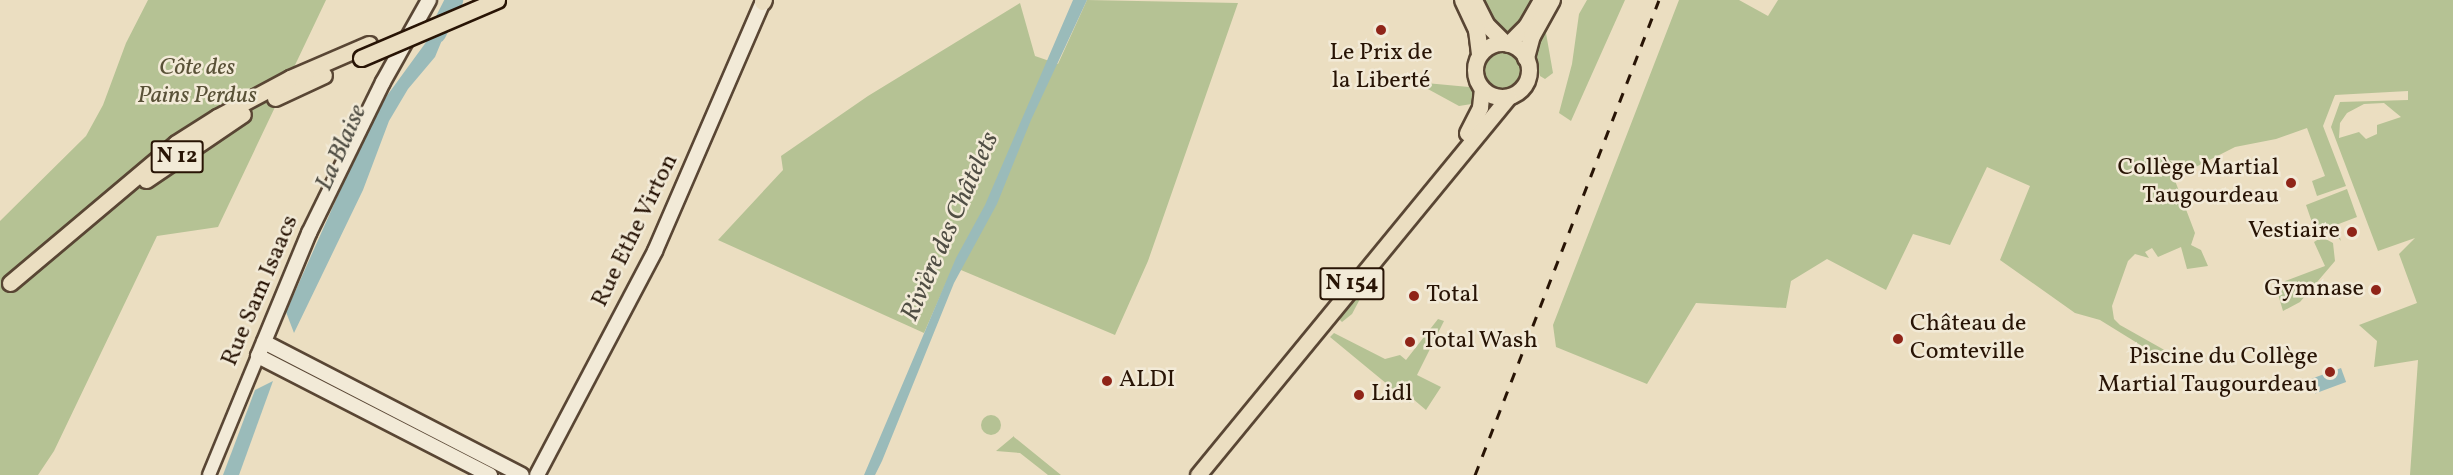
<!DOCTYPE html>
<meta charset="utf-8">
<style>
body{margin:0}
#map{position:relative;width:2453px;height:475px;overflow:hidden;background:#ebdec1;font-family:Vollkorn,serif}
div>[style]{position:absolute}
.green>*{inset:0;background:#b5c294}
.round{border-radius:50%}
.water>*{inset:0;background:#9abbba;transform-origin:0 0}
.river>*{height:18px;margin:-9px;padding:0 9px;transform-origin:9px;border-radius:9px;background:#9abbba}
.roads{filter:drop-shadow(2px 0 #594634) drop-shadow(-2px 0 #594634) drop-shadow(0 2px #594634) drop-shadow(0 -2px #594634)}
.tertiary>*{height:12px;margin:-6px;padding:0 6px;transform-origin:6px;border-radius:6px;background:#f2ead7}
.secondary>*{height:14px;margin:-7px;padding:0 7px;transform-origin:7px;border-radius:7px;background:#f2ead7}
.primary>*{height:15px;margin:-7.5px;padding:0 7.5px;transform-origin:7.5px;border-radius:7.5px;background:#ebdec1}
.primary>.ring{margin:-7.5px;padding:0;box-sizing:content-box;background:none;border:15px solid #ebdec1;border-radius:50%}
.trunk>*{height:16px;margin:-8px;padding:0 8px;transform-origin:8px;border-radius:8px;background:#ebdec1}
.rail>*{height:3px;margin-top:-1.5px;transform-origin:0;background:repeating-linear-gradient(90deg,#281405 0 10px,transparent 0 20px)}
.bridges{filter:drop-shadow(2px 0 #281405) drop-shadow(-2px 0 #281405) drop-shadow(0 2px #281405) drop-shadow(0 -2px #281405)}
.primary-bridge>*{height:15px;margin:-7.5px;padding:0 7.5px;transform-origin:7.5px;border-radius:7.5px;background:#ebdec1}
.dots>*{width:16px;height:16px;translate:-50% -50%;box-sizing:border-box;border:3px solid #f2ead7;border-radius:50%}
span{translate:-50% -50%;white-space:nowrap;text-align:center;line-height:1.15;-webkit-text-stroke:5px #f2ead7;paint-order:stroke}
.shield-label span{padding:2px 4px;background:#f2ead7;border:2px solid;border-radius:4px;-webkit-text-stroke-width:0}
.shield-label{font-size:22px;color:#281405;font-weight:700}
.poi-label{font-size:24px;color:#281405}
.right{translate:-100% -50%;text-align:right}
.left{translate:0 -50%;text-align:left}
.park-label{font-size:24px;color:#595137;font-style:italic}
.street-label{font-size:24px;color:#281405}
.water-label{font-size:26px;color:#504e44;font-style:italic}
</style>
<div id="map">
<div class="green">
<i style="clip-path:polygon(148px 0,326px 0,218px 227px,157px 236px,54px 451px,38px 475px,0 475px,0 221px,86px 136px,103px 105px,126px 43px)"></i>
<i style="clip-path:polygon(1087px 0,1238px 3px,1148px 261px,1115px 335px,961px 270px,946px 283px,924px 333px,718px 240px,783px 170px,781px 156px,868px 96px,1020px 3px,1035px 56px,1058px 64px)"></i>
<i style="clip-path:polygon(1480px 0,1535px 0,1512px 33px,1506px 35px,1498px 31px)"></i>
<i style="clip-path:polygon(1560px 0,1546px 33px,1553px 73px,1545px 79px,1540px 76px,1533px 52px,1536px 37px)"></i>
<i style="clip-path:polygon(1587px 0,1625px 0,1571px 121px,1559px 113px,1572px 64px,1579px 14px)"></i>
<i style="clip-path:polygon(evenodd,1679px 0,1739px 0,1768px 16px,1778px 0,2453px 0,2453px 475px,2410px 475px,2418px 360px,2374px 367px,2377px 341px,2359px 325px,2417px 303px,2399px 254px,2415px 238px,2378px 251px,2331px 127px,2340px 102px,2408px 100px,2408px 91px,2335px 95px,2323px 126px,2346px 186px,2317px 196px,2312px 181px,2325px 176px,2307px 128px,2276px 139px,2235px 147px,2174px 178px,2195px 233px,2191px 245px,2201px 250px,2208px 266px,2187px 269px,2181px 247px,2158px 257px,2152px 248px,2145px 252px,2149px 258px,2135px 254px,2128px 261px,2112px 306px,2114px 319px,2120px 325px,2168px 352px,2163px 359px,2100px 320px,2075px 313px,2000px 260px,2030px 186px,1987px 167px,1950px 245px,1913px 234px,1886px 290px,1827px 259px,1791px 281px,1786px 308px,1696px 303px,1647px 384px,1556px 347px,1553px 325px,1679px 0,2384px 103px,2401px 117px,2377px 125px,2377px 134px,2366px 139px,2359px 132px,2339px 138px,2340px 123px,2347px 113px,2364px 104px,2384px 103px)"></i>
<i class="round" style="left:1481px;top:50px;width:40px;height:40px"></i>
<i style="clip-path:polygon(1415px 82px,1469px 87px,1476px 92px,1478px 103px,1459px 106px)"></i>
<i style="clip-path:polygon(2347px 189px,2357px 217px,2336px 225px,2341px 241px,2333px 232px,2314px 228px,2306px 205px)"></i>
<i style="clip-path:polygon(2322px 237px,2333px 243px,2335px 261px,2300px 302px,2283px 311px,2278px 294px,2285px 281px,2325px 266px,2314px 242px)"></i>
<i style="clip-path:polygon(1368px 284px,1352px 314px,1342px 322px,1336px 316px,1362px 285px)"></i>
<i style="clip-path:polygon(1438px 319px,1444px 321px,1417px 375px,1441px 387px,1426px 410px,1413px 399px,1410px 403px,1330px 337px,1334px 333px,1385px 359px,1400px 355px,1406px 360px)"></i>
<i class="round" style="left:981px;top:415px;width:20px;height:20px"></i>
<i style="clip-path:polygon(1014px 436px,1014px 437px,1061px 475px,1048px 475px,1020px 453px,996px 451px)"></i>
</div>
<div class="water">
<i style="clip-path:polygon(1073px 0,1087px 0,1031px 120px,997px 204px,954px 283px,882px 461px,875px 475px,864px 475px,956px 258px,985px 205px)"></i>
<i style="clip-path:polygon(447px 28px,435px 57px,408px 89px,389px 121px,363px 190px,294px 333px,286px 312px,364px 137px,378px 108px,432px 34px)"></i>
<i style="left:2341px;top:368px;width:15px;height:33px;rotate:70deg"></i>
<i style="clip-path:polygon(273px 381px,239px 475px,223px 475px,255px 390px)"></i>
</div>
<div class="river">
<i style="left:437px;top:34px;width:38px;rotate:-63deg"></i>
</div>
<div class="roads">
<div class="tertiary">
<i style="left:209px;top:475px;width:129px;rotate:-67.6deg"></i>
</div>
<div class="secondary">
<i style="left:429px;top:0;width:94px;rotate:119.3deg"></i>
<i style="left:383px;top:82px;width:168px;rotate:116.1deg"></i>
<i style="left:309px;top:233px;width:133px;rotate:112.5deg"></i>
<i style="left:258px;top:356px;width:261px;rotate:27.2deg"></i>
<i style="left:264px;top:342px;width:290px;rotate:27.3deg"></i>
<i style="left:537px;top:475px;width:253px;rotate:-62.2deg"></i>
<i style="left:655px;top:251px;width:271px;rotate:-66.6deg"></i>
</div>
<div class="primary">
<i style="left:1474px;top:0;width:27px;rotate:63deg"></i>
<i style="left:1486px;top:24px;width:27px;rotate:45deg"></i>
<i class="ring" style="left:1475px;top:43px;width:39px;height:39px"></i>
<i style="left:1508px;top:44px;width:25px;rotate:-45deg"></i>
<i style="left:1526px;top:26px;width:30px;rotate:-60deg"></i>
<i style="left:275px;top:98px;width:54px;rotate:-25.1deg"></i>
<i style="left:1467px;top:133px;width:29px;rotate:-63deg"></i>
<i style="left:1480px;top:107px;width:18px;rotate:-84deg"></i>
<i style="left:146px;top:180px;width:117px;rotate:-34.2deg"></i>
<i style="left:10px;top:283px;width:217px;rotate:-40.1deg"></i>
<i style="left:176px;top:143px;width:49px;rotate:-32.4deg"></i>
<i style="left:217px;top:117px;width:83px;rotate:-28.1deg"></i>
<i style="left:290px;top:78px;width:86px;rotate:-23.3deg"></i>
<i style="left:1198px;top:475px;width:489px;rotate:-50.6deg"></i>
</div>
<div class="trunk">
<i style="left:1463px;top:0;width:33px;rotate:65deg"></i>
<i style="left:1477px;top:30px;width:24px;rotate:83deg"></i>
<i style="left:763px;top:2px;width:2px;rotate:-63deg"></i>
<i style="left:1526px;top:58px;width:23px;rotate:-75deg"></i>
<i style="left:1532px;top:36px;width:41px;rotate:-60.9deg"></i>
</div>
</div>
<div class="rail">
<i style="left:1475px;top:475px;width:509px;rotate:-68.83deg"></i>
</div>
<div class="bridges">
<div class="primary-bridge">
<i style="left:361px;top:58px;width:148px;rotate:-23.1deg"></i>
</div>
</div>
<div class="dots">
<i style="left:1381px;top:30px;background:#8f2418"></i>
<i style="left:2291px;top:183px;background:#8f2418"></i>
<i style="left:2352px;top:232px;background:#8f2418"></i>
<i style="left:2376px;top:290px;background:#8f2418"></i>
<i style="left:1414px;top:296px;background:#8f2418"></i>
<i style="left:1898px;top:339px;background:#8f2418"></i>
<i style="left:1410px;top:342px;background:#8f2418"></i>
<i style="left:2330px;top:372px;background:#8f2418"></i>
<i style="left:1107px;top:381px;background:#8f2418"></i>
<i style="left:1359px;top:395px;background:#8f2418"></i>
</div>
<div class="shield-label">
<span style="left:177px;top:157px">N 12</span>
<span style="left:1352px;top:284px">N 154</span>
</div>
<div class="poi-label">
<span style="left:1381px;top:68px">Le Prix de<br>la Liberté</span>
<span class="right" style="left:2279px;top:183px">Collège Martial<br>Taugourdeau</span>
<span class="right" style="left:2340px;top:232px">Vestiaire</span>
<span class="right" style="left:2364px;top:290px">Gymnase</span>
<span class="left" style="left:1426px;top:296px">Total</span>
<span class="left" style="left:1910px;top:339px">Château de<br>Comteville</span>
<span class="left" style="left:1422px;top:342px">Total Wash</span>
<span class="right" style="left:2318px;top:372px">Piscine du Collège<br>Martial Taugourdeau</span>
<span class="left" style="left:1119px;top:381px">ALDI</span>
<span class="left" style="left:1371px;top:395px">Lidl</span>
</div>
<div class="park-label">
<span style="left:197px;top:83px">Côte des<br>Pains Perdus</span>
</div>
<div class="street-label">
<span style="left:636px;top:231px;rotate:-64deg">Rue Ethe Virton</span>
<span style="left:261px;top:291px;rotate:-67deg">Rue Sam Isaacs</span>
</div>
<div class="water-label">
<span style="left:342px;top:148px;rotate:-66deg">La Blaise</span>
<span style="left:951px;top:227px;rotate:-66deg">Rivière des Châtelets</span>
</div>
</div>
